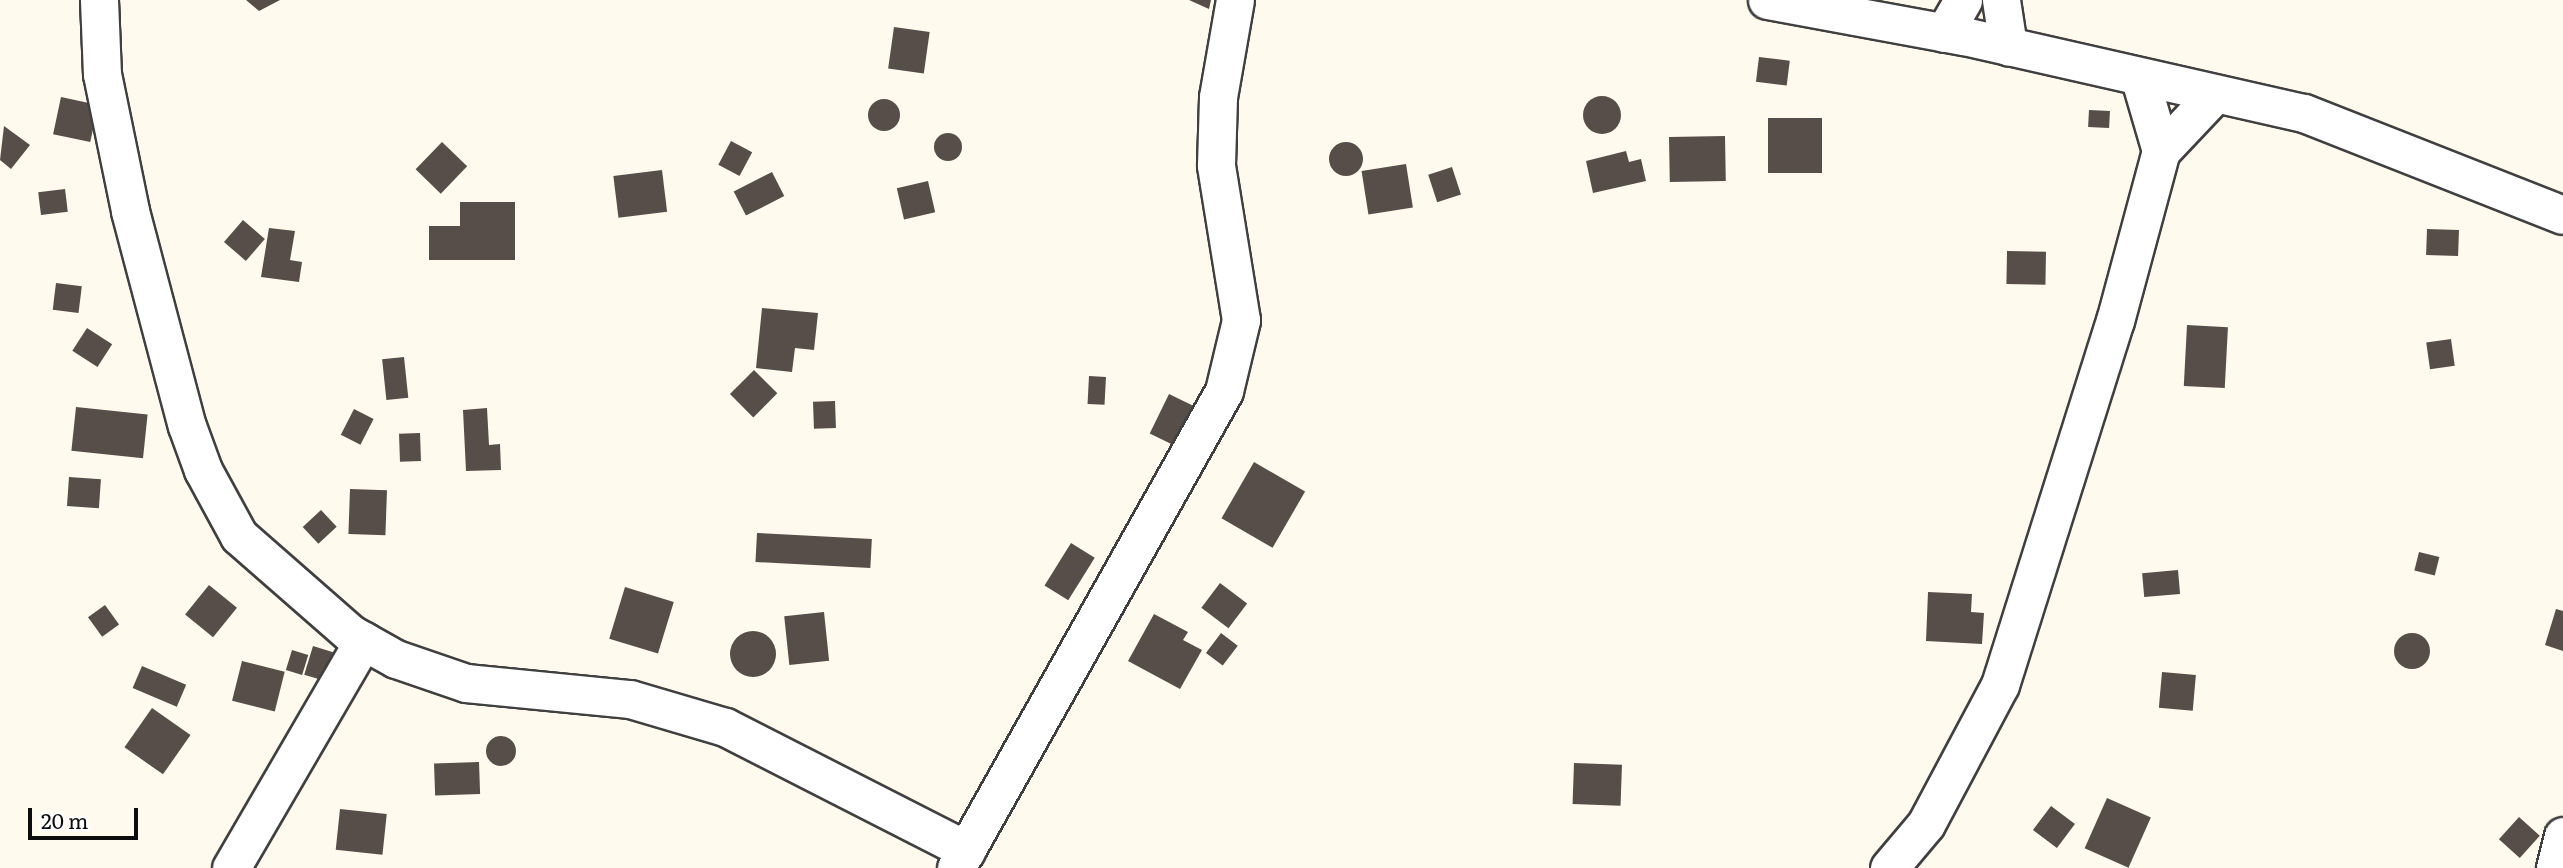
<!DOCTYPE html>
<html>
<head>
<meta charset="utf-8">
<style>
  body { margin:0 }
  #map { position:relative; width:2563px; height:868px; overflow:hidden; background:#fffaed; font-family:Literata,serif }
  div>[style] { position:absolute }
  .building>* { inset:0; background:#574d49; transform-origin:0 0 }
  .round { border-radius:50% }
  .roads { filter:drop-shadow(2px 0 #404040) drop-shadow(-2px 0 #404040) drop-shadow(0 2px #404040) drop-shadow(0 -2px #404040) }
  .minor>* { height:37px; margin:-18.5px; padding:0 18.5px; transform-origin:18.5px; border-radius:18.5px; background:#fff }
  span { translate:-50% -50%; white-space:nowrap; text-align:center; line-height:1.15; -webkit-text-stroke:7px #fff; paint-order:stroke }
  .scale { position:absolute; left:28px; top:808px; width:110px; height:32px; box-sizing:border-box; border:4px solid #0d0d0d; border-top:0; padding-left:9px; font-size:21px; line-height:24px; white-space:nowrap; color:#0d0d0d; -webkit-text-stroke:5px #fff; paint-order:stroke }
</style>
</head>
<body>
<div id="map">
  <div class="building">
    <div style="clip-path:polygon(246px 0,280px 0,259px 11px)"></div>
    <div style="clip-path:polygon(1189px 0,1211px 0,1209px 9px)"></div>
    <div style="left:894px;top:27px;width:36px;height:42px;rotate:8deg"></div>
    <div style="left:1759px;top:57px;width:31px;height:25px;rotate:7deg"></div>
    <div class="round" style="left:1583px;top:96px;width:38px;height:38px"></div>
    <div style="left:61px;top:97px;width:38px;height:38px;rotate:12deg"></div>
    <div class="round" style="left:868px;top:99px;width:32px;height:32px"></div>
    <div style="left:2089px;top:110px;width:21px;height:17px;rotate:3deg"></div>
    <div style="left:1768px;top:118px;width:54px;height:55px"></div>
    <div style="clip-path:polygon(4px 126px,30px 145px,11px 169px,0 160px)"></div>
    <div class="round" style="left:934px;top:133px;width:28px;height:28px"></div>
    <div style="left:1725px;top:136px;width:45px;height:56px;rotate:89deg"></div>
    <div style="left:731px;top:141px;width:24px;height:27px;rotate:28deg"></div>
    <div style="left:442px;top:142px;width:35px;height:38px;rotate:44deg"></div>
    <div class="round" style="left:1329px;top:142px;width:34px;height:34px"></div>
    <div style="clip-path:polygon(1626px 151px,1629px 162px,1641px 159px,1646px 181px,1593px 193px,1586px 161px)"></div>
    <div style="left:1406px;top:164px;width:44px;height:45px;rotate:81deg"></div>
    <div style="left:1452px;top:167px;width:29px;height:25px;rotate:72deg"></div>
    <div style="left:662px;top:170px;width:42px;height:49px;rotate:83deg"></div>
    <div style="left:772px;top:172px;width:27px;height:43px;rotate:63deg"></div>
    <div style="left:928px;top:181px;width:32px;height:32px;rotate:77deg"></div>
    <div style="left:65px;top:189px;width:23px;height:27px;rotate:83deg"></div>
    <div style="clip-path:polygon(460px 202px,515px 202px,515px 260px,429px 260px,429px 226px,460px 226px)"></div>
    <div style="left:243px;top:220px;width:29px;height:29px;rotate:41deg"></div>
    <div style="clip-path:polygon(269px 228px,295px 231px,290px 260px,302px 262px,299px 282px,261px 277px)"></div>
    <div style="left:2427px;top:229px;width:32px;height:26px;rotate:2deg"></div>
    <div style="left:2007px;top:251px;width:39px;height:33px;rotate:1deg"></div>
    <div style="left:56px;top:283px;width:26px;height:27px;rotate:7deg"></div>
    <div style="clip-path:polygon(762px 308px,818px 313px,814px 350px,795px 348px,792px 372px,756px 368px)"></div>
    <div style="left:2187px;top:325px;width:41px;height:61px;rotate:3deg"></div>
    <div style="left:87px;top:328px;width:30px;height:27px;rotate:33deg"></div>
    <div style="left:2451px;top:339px;width:27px;height:25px;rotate:82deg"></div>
    <div style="left:404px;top:357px;width:41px;height:22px;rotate:84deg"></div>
    <div style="left:754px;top:370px;width:33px;height:34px;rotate:45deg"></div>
    <div style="left:1089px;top:376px;width:17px;height:28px;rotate:3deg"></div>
    <div style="left:1169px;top:394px;width:28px;height:44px;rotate:26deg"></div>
    <div style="left:835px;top:401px;width:27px;height:22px;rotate:88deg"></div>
    <div style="left:76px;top:407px;width:72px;height:44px;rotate:6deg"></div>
    <div style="clip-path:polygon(487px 408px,489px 445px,500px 444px,501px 470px,466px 471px,463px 410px)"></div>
    <div style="left:354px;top:409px;width:22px;height:29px;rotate:27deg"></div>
    <div style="left:420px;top:433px;width:28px;height:21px;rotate:88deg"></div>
    <div style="left:1254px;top:462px;width:59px;height:65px;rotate:30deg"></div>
    <div style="left:69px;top:477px;width:32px;height:29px;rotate:4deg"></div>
    <div style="left:350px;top:489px;width:37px;height:45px;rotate:2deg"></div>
    <div style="left:321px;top:510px;width:23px;height:25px;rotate:47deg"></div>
    <div style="left:757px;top:533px;width:115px;height:29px;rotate:3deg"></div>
    <div style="left:1071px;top:543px;width:28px;height:50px;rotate:32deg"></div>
    <div style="left:2419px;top:552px;width:21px;height:19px;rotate:14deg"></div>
    <div style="left:2178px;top:570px;width:24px;height:36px;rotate:85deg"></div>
    <div style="left:1220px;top:583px;width:34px;height:31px;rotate:37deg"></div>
    <div style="left:209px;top:585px;width:36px;height:38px;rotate:39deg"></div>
    <div style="left:625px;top:587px;width:51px;height:54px;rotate:17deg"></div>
    <div style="clip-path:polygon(1928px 592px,1972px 594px,1971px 612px,1984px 613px,1982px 644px,1926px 641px)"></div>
    <div style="left:105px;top:605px;width:24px;height:21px;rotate:54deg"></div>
    <div style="clip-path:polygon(2556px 609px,2563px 611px,2563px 651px,2545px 645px)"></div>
    <div style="left:824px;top:612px;width:49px;height:40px;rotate:84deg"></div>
    <div style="clip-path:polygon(1154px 614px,1188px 632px,1183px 640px,1202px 650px,1180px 689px,1128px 661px)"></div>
    <div class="round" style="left:730px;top:631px;width:46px;height:46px"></div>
    <div style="left:1221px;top:633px;width:21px;height:25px;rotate:37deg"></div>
    <div class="round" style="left:2394px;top:633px;width:36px;height:36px"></div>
    <div style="left:313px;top:646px;width:27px;height:30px;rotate:17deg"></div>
    <div style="left:292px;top:650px;width:17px;height:21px;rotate:17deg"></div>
    <div style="left:242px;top:661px;width:44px;height:41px;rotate:14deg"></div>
    <div style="left:142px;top:666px;width:48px;height:24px;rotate:23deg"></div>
    <div style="left:2162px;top:672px;width:34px;height:36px;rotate:5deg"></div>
    <div style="left:152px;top:708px;width:47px;height:48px;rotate:35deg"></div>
    <div class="round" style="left:486px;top:736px;width:30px;height:30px"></div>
    <div style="left:479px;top:762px;width:32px;height:45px;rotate:88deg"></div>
    <div style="left:1574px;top:763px;width:48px;height:41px;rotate:2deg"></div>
    <div style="left:2107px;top:798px;width:48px;height:55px;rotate:24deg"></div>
    <div style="left:2051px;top:806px;width:30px;height:30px;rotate:37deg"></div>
    <div style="left:340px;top:809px;width:47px;height:41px;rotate:6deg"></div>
    <div style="left:2519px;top:817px;width:28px;height:30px;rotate:42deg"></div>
  </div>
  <div class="roads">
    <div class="minor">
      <div style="left:99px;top:0;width:74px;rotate:87.7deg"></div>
      <div style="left:102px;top:74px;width:140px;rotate:78.4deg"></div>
      <div style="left:130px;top:211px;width:222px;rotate:75.2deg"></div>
      <div style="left:187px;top:426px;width:47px;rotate:70deg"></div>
      <div style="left:203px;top:470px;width:75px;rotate:61.4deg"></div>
      <div style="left:239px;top:536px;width:149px;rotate:41.2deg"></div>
      <div style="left:351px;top:634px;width:51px;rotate:29.1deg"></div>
      <div style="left:396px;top:659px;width:74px;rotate:18.9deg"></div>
      <div style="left:466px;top:683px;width:165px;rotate:5.6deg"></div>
      <div style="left:630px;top:699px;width:99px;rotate:16.4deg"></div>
      <div style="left:725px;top:727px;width:271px;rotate:27deg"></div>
      <div style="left:1767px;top:0;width:200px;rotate:10.4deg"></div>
      <div style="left:1964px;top:36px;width:349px;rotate:12.8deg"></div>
      <div style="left:2304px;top:113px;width:278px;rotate:21.5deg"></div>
      <div style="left:2001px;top:0;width:47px;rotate:81.3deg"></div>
      <div style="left:1944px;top:33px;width:38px;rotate:-60deg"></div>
      <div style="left:2140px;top:79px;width:75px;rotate:73.7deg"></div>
      <div style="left:231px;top:868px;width:263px;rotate:-59.8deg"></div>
      <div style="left:956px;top:868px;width:547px;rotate:-60.67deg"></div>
      <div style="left:1224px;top:391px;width:73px;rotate:-76.5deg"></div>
      <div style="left:1241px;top:320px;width:157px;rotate:-99.2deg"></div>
      <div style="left:1216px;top:165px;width:68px;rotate:-88.3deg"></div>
      <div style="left:1218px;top:97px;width:98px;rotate:-80.1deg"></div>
      <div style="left:1889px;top:868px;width:57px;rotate:-49.9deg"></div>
      <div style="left:1926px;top:824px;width:157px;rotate:-62deg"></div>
      <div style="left:2000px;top:685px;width:382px;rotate:-72.5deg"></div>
      <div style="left:2115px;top:321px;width:176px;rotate:-74.9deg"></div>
      <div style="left:2161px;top:151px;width:77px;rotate:-46.6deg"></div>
      <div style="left:2555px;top:868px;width:33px;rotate:-76deg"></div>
    </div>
  </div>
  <div class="scale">20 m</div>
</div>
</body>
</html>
